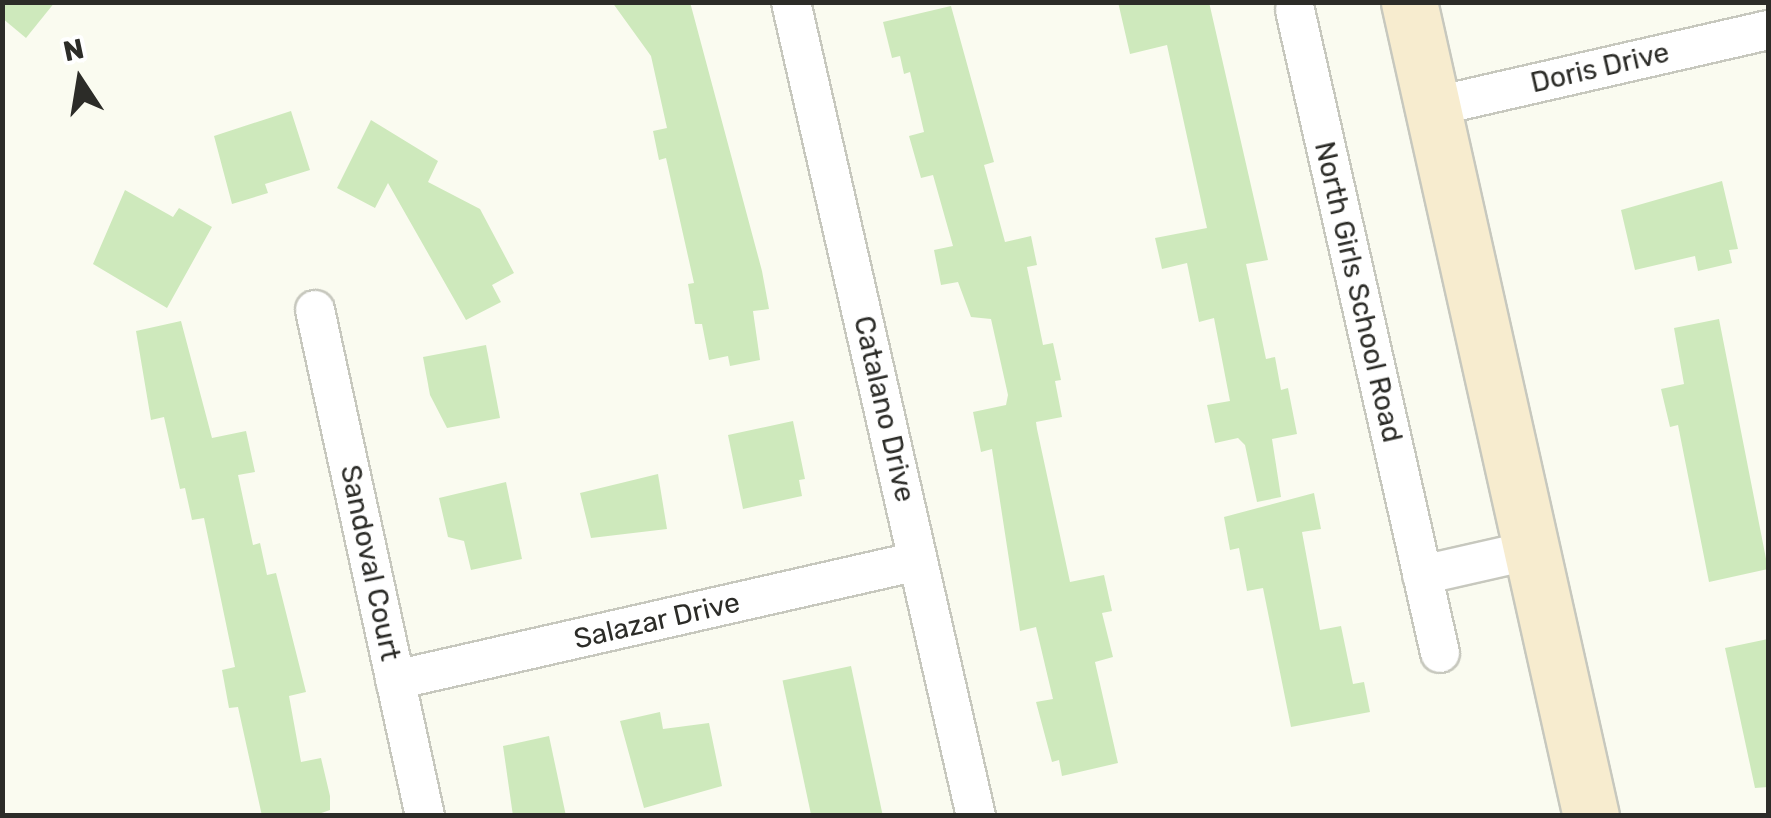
<!DOCTYPE html>
<html>
<head>
<meta charset="utf-8">
<style>
  body { margin:0 }
  #map { position:relative; width:1771px; height:818px; overflow:hidden; background:#fafbf0; font-family:Rubik,sans-serif }
  div>[style] { position:absolute }
  .building>* { inset:0; background:#cee9bc; transform-origin:0 0 }
  .roads { filter:drop-shadow(2px 0 #c7c8be) drop-shadow(-2px 0 #c7c8be) drop-shadow(0 2px #c7c8be) drop-shadow(0 -2px #c7c8be) }
  .minor>* { height:38px; margin:-19px; padding:0 19px; transform-origin:19px; border-radius:19px; background:#fff }
  .secondary>* { height:55px; margin:-27.5px; padding:0 27.5px; transform-origin:27.5px; border-radius:27.5px; background:#f7eccf }
  span { translate:-50% -50%; white-space:nowrap; text-align:center; line-height:1.15; -webkit-text-stroke:9px #fff; paint-order:stroke }
  .street-label { font-size:28px; color:#2c2c28 }
  .frame { position:absolute; inset:0; border:5px solid #2c2c28; pointer-events:none }
  .north { position:absolute; left:30px; top:30px; width:100px; height:100px; -webkit-text-stroke:8px #fff; paint-order:stroke; rotate:348deg; font-size:28px; font-weight:700; line-height:40px; text-align:center; color:#2c2c28 }
  .north::after { content:''; display:block; margin:auto; width:35px; height:45px; background:#2c2c28; clip-path:polygon(50% 0,100% 100%,50% 72%,0 100%) }
</style>
</head>
<body>
<div id="map">
  <div class="building">
    <div style="clip-path:polygon(2px 2px,55px 2px,26px 38px,2px 18px)"></div>
    <div style="clip-path:polygon(612px 2px,690px 2px,762px 271px,769px 309px,753px 311px,760px 360px,730px 366px,728px 356px,709px 360px,702px 324px,695px 324px,688px 284px,694px 283px,666px 158px,659px 160px,653px 131px,667px 128px,651px 56px)"></div>
    <div style="clip-path:polygon(1118px 2px,1209px 2px,1268px 260px,1246px 264px,1266px 359px,1275px 357px,1281px 390px,1288px 388px,1297px 434px,1272px 439px,1281px 497px,1257px 502px,1245px 445px,1238px 438px,1215px 443px,1207px 405px,1230px 401px,1214px 318px,1199px 322px,1187px 263px,1162px 269px,1155px 238px,1207px 228px,1167px 45px,1130px 54px)"></div>
    <div style="clip-path:polygon(951px 6px,994px 162px,984px 165px,1005px 242px,1031px 236px,1037px 265px,1027px 267px,1043px 345px,1053px 343px,1061px 380px,1055px 381px,1062px 417px,1036px 422px,1037px 429px,1070px 582px,1104px 575px,1112px 611px,1102px 613px,1113px 657px,1095px 662px,1118px 763px,1062px 776px,1059px 760px,1052px 762px,1036px 702px,1053px 699px,1036px 627px,1020px 631px,992px 449px,981px 452px,973px 412px,1006px 405px,1008px 395px,991px 319px,971px 317px,958px 282px,941px 285px,934px 250px,953px 246px,933px 175px,921px 178px,909px 136px,924px 132px,910px 72px,904px 74px,900px 56px,892px 58px,883px 22px)"></div>
    <div style="clip-path:polygon(291px 111px,310px 170px,265px 184px,268px 193px,232px 204px,214px 136px)"></div>
    <div style="clip-path:polygon(371px 120px,438px 161px,428px 182px,480px 209px,514px 273px,492px 285px,501px 302px,466px 320px,388px 183px,375px 208px,337px 188px)"></div>
    <div style="clip-path:polygon(1722px 181px,1738px 249px,1729px 250px,1732px 263px,1698px 271px,1695px 256px,1635px 270px,1621px 210px)"></div>
    <div style="clip-path:polygon(125px 190px,173px 217px,179px 208px,212px 227px,167px 308px,93px 264px)"></div>
    <div style="clip-path:polygon(1719px 319px,1768px 569px,1709px 582px,1678px 425px,1670px 427px,1661px 389px,1684px 384px,1674px 328px)"></div>
    <div style="clip-path:polygon(181px 321px,212px 438px,246px 431px,255px 472px,238px 475px,253px 545px,260px 543px,267px 575px,276px 573px,306px 692px,289px 696px,301px 762px,321px 758px,330px 796px,330px 810px,313px 816px,262px 816px,238px 707px,229px 708px,222px 670px,235px 667px,204px 518px,192px 520px,185px 488px,180px 489px,164px 417px,151px 420px,136px 331px)"></div>
    <div style="clip-path:polygon(486px 345px,500px 418px,447px 428px,430px 395px,423px 357px)"></div>
    <div style="clip-path:polygon(793px 421px,805px 479px,799px 480px,802px 496px,743px 509px,728px 435px)"></div>
    <div style="clip-path:polygon(658px 474px,667px 529px,591px 538px,580px 493px)"></div>
    <div style="clip-path:polygon(506px 482px,522px 559px,471px 570px,464px 541px,448px 537px,439px 498px)"></div>
    <div style="clip-path:polygon(1314px 493px,1321px 529px,1302px 532px,1320px 630px,1341px 626px,1353px 684px,1364px 682px,1370px 712px,1291px 727px,1263px 588px,1247px 591px,1239px 548px,1230px 550px,1224px 517px)"></div>
    <div style="clip-path:polygon(1768px 639px,1768px 787px,1755px 788px,1725px 648px)"></div>
    <div style="left:851px;top:666px;width:154px;height:70px;rotate:78deg"></div>
    <div style="clip-path:polygon(660px 712px,663px 729px,709px 723px,722px 786px,644px 808px,620px 721px)"></div>
    <div style="clip-path:polygon(549px 736px,566px 816px,513px 816px,503px 746px)"></div>
  </div>
  <div class="roads">
    <div class="minor">
      <div style="left:791px;top:2px;width:835px;rotate:77.2deg"></div>
      <div style="left:1295px;top:10px;width:659px;rotate:77.29deg"></div>
      <div style="left:1432px;top:107px;width:345px;rotate:-12.9deg"></div>
      <div style="left:315px;top:310px;width:518px;rotate:77.74deg"></div>
      <div style="left:1422px;top:575px;width:113px;rotate:-12.8deg"></div>
      <div style="left:395px;top:680px;width:536px;rotate:-12.82deg"></div>
    </div>
    <div class="secondary">
      <div style="left:1409px;top:2px;width:834px;rotate:77.4deg"></div>
    </div>
  </div>
  <div class="street-label">
    <span style="left:1600px;top:68px;rotate:-13deg">Doris Drive</span>
    <span style="left:1358px;top:292px;rotate:77deg">North Girls School Road</span>
    <span style="left:884px;top:409px;rotate:77deg">Catalano Drive</span>
    <span style="left:370px;top:563px;rotate:78deg">Sandoval Court</span>
    <span style="left:657px;top:621px;rotate:-13deg">Salazar Drive</span>
  </div>
  <div class="frame"></div>
  <div class="north">N</div>
</div>
</body>
</html>
